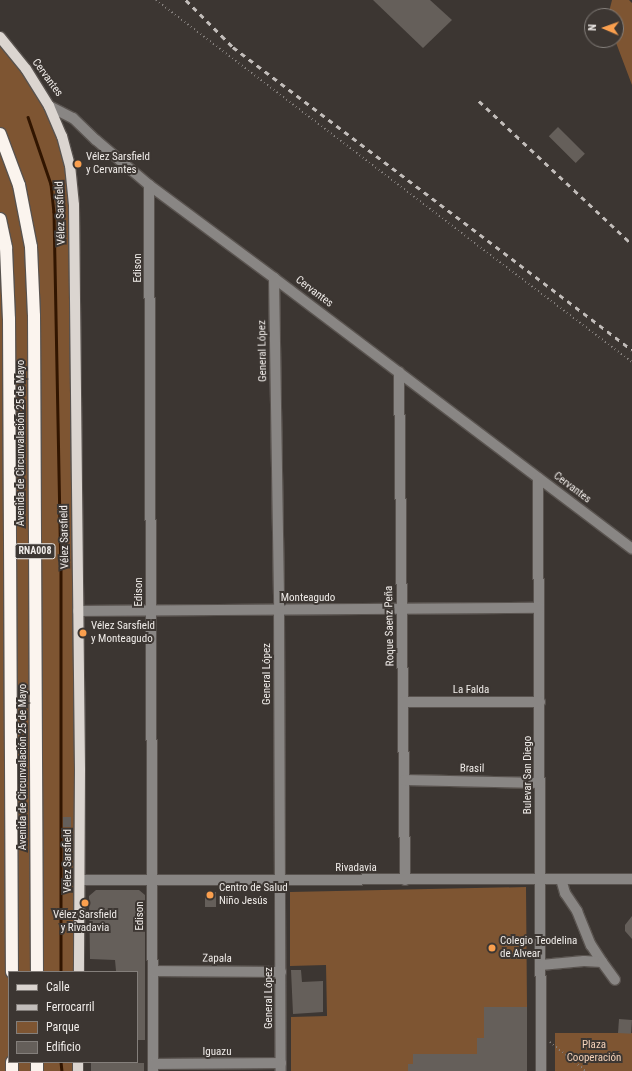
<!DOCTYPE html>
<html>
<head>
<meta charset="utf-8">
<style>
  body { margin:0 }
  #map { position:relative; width:632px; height:1071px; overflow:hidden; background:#3c3632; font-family:"Roboto Condensed",sans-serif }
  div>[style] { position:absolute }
  .green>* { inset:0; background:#7e5532; transform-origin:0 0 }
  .stream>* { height:2.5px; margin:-1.25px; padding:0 1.25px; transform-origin:1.25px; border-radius:1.25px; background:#311500 }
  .building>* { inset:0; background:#655f5a; transform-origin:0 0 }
  .path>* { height:1.5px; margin-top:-0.75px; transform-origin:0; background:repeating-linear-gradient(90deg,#85807d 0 1px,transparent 0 4px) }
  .roads { filter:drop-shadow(1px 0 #59534f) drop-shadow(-1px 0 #59534f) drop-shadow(0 1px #59534f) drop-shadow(0 -1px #59534f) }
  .minor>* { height:10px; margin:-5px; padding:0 5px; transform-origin:5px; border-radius:5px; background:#898684 }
  .major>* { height:10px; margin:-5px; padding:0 5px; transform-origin:5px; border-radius:5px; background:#dbd5d0 }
  .highway>* { height:12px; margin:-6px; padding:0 6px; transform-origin:6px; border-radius:6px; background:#fbf4ee }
  .rail>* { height:2.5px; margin-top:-1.25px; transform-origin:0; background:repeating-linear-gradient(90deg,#c2bdba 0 5px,transparent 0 10px) }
  .dots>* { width:11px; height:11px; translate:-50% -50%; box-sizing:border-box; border:2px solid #3c3632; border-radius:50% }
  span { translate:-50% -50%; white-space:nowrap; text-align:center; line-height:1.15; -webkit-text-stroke:4px #3c3632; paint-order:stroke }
  .shield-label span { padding:1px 3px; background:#3c3632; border:1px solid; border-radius:3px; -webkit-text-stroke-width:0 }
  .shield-label { font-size:10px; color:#f0ece9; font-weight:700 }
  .street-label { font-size:11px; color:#f0ece9 }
  .poi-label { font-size:11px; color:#f0ece9 }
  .left { translate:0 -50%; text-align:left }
  .park-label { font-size:11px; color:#f3d1b8 }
  .legend { position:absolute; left:8px; top:971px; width:130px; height:92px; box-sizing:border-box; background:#3c3632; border:1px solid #847f7b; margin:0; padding:5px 7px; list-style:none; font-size:12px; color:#f0ece9 }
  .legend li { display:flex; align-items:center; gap:8px; height:20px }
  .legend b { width:20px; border:1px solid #847f7b }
  .north { position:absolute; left:584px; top:8px; width:40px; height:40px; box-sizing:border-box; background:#3c3632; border:1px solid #847f7b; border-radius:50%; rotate:272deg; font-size:11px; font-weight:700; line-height:16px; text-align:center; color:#f0ece9 }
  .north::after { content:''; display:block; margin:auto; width:14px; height:18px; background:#fa9f4e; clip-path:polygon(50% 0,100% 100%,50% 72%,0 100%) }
</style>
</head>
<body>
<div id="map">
  <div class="green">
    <div style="clip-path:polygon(612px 0,629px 0,632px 3px,632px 85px,615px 40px,616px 16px,608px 16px)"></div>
    <div style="clip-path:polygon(0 37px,40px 90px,70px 165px,79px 972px,9px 972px,9px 1062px,78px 1062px,78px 1071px,0 1071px)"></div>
    <div style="clip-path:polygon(526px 887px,527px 1007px,484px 1007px,484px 1038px,477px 1038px,477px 1063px,413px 1054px,413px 1064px,408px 1064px,408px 1071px,291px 1071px,291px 1017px,327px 1016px,326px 965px,290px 966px,290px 892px)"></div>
    <div style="left:632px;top:1033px;width:38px;height:77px;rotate:90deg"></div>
  </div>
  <div class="stream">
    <div style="left:28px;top:117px;width:71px;rotate:71.1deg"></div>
    <div style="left:51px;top:184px;width:28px;rotate:84deg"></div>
    <div style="left:54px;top:212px;width:356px;rotate:88.9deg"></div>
    <div style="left:61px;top:568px;width:404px;rotate:90deg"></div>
    <div style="left:61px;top:1062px;width:9px;rotate:84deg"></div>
  </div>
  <div class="building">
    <div style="clip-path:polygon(373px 0,430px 0,452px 20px,423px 48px)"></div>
    <div style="left:558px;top:127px;width:38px;height:13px;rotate:45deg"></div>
    <div style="left:71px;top:817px;width:10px;height:8px;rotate:90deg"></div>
    <div style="clip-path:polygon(96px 890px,139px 890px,145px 895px,145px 1040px,137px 1040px,137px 971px,116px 971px,115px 960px,90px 959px,89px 896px)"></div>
    <div style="left:205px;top:892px;width:11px;height:15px"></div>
    <div style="clip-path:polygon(632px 916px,632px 939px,625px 931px,625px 925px)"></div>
    <div style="clip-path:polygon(291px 970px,301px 970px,302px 982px,323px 981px,323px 1012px,293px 1014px)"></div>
    <div style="clip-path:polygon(484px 1007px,527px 1007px,527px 1071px,408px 1071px,408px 1064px,413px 1064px,413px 1054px,477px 1054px,477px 1038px,484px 1038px)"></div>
    <div style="left:619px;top:1019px;width:13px;height:14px;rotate:4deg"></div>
    <div style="left:91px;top:1063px;width:53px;height:8px"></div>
  </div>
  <div class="path">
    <div style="left:156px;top:0;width:392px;rotate:37.3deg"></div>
    <div style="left:468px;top:238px;width:206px;rotate:37.1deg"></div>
    <div style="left:550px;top:1042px;width:46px;rotate:38.9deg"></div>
  </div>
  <div class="roads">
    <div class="minor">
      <div style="left:49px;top:106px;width:27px;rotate:27deg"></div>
      <div style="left:73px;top:118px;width:32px;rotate:44deg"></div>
      <div style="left:96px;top:140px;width:70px;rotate:40.3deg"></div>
      <div style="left:149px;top:185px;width:156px;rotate:36.6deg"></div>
      <div style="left:274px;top:278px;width:449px;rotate:37.1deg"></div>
      <div style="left:149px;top:185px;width:886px;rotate:89.74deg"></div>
      <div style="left:274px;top:278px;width:332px;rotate:89.1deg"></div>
      <div style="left:279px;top:610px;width:461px;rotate:89.8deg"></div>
      <div style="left:399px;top:372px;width:508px;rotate:89.32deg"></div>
      <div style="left:538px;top:478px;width:593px;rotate:89.71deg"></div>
      <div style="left:78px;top:611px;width:461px;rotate:-0.4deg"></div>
      <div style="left:403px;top:702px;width:137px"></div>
      <div style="left:404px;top:780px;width:136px;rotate:1.3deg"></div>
      <div style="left:561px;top:879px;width:15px;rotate:74deg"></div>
      <div style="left:565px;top:893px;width:22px;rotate:56deg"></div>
      <div style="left:577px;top:911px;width:37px;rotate:68deg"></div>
      <div style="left:591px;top:945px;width:20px;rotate:57deg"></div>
      <div style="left:80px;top:880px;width:552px;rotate:-0.1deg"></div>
      <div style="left:541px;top:965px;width:43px;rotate:-5.3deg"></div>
      <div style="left:584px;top:961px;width:18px;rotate:3deg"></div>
      <div style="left:602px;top:962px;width:22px;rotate:54deg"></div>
      <div style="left:153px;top:971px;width:128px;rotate:0.4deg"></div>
      <div style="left:153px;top:1064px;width:128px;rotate:-0.4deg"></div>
    </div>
    <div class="major">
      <div style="left:0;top:37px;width:41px;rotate:50.9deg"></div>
      <div style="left:26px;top:69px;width:44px;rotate:58.1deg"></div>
      <div style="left:49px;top:106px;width:33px;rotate:67deg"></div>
      <div style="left:62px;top:136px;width:30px;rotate:75deg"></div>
      <div style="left:70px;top:165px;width:40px;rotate:84.3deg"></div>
      <div style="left:74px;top:205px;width:565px;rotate:89.39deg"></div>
      <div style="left:80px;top:770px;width:202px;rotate:90.3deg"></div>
      <div style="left:78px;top:1071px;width:9px;rotate:-90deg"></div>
    </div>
    <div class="highway">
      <div style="left:0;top:134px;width:54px;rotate:69.6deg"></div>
      <div style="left:19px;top:185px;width:63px;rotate:79deg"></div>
      <div style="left:31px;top:247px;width:69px;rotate:87.5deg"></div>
      <div style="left:34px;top:316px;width:656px;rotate:89.74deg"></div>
      <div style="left:0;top:219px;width:30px;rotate:78deg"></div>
      <div style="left:6px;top:248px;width:71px;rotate:87.6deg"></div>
      <div style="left:9px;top:319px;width:653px;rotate:89.74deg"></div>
      <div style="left:12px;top:1062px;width:9px;rotate:90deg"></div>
      <div style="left:37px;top:1062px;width:9px;rotate:90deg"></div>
    </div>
  </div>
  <div class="rail">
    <div style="left:186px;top:0;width:66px;rotate:45deg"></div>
    <div style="left:233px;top:47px;width:501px;rotate:37.21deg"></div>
    <div style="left:479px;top:101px;width:209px;rotate:43.1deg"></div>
  </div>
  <div class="dots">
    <div style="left:78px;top:164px;background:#fa9f4e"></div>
    <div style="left:83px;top:633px;background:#fa9f4e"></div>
    <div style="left:210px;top:895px;background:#fa9f4e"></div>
    <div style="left:85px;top:903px;background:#fa9f4e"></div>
    <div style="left:492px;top:948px;background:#fa9f4e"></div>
  </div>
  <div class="shield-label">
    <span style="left:35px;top:551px">RNA008</span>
  </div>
  <div class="street-label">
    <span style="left:47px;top:78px;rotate:54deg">Cervantes</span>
    <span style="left:61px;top:213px;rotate:-92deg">Vélez Sarsfield</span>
    <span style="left:138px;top:268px;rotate:-90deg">Edison</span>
    <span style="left:314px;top:292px;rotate:37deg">Cervantes</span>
    <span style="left:263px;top:351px;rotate:-91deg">General López</span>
    <span style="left:21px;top:443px;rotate:-90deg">Avenida de Circunvalación 25 de Mayo</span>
    <span style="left:572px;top:488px;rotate:37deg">Cervantes</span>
    <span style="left:65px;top:537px;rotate:-91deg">Vélez Sarsfield</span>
    <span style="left:139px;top:592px;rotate:-90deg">Edison</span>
    <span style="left:308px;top:598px">Monteagudo</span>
    <span style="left:390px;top:626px;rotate:-91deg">Roque Saenz Peña</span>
    <span style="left:267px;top:674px;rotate:-90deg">General López</span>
    <span style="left:471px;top:690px">La Falda</span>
    <span style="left:23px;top:767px;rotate:-90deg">Avenida de Circunvalación 25 de Mayo</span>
    <span style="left:472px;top:769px;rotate:1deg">Brasil</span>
    <span style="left:528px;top:775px;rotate:-90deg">Bulevar San Diego</span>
    <span style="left:68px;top:861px;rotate:-90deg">Vélez Sarsfield</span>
    <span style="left:356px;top:868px">Rivadavia</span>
    <span style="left:140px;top:916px;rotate:-90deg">Edison</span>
    <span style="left:217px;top:959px;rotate:1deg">Zapala</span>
    <span style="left:269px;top:998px;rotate:-90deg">General López</span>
    <span style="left:217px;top:1052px">Iguazu</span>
  </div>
  <div class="poi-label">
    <span class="left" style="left:86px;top:164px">Vélez Sarsfield<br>y Cervantes</span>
    <span class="left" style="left:91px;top:633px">Vélez Sarsfield<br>y Monteagudo</span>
    <span class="left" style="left:219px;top:895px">Centro de Salud<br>Niño Jesús</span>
    <span style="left:85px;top:922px">Vélez Sarsfield<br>y Rivadavia</span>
    <span class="left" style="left:500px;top:948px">Colegio Teodelina<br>de Alvear</span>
  </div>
  <div class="park-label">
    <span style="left:594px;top:1052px">Plaza<br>Cooperación</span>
  </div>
  <ul class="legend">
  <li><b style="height:5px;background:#dbd5d0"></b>Calle</li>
  <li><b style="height:5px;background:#c2bdba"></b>Ferrocarril</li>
  <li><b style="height:11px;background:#7e5532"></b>Parque</li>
  <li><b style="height:11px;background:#655f5a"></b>Edificio</li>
  </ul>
  <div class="north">N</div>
</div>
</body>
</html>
